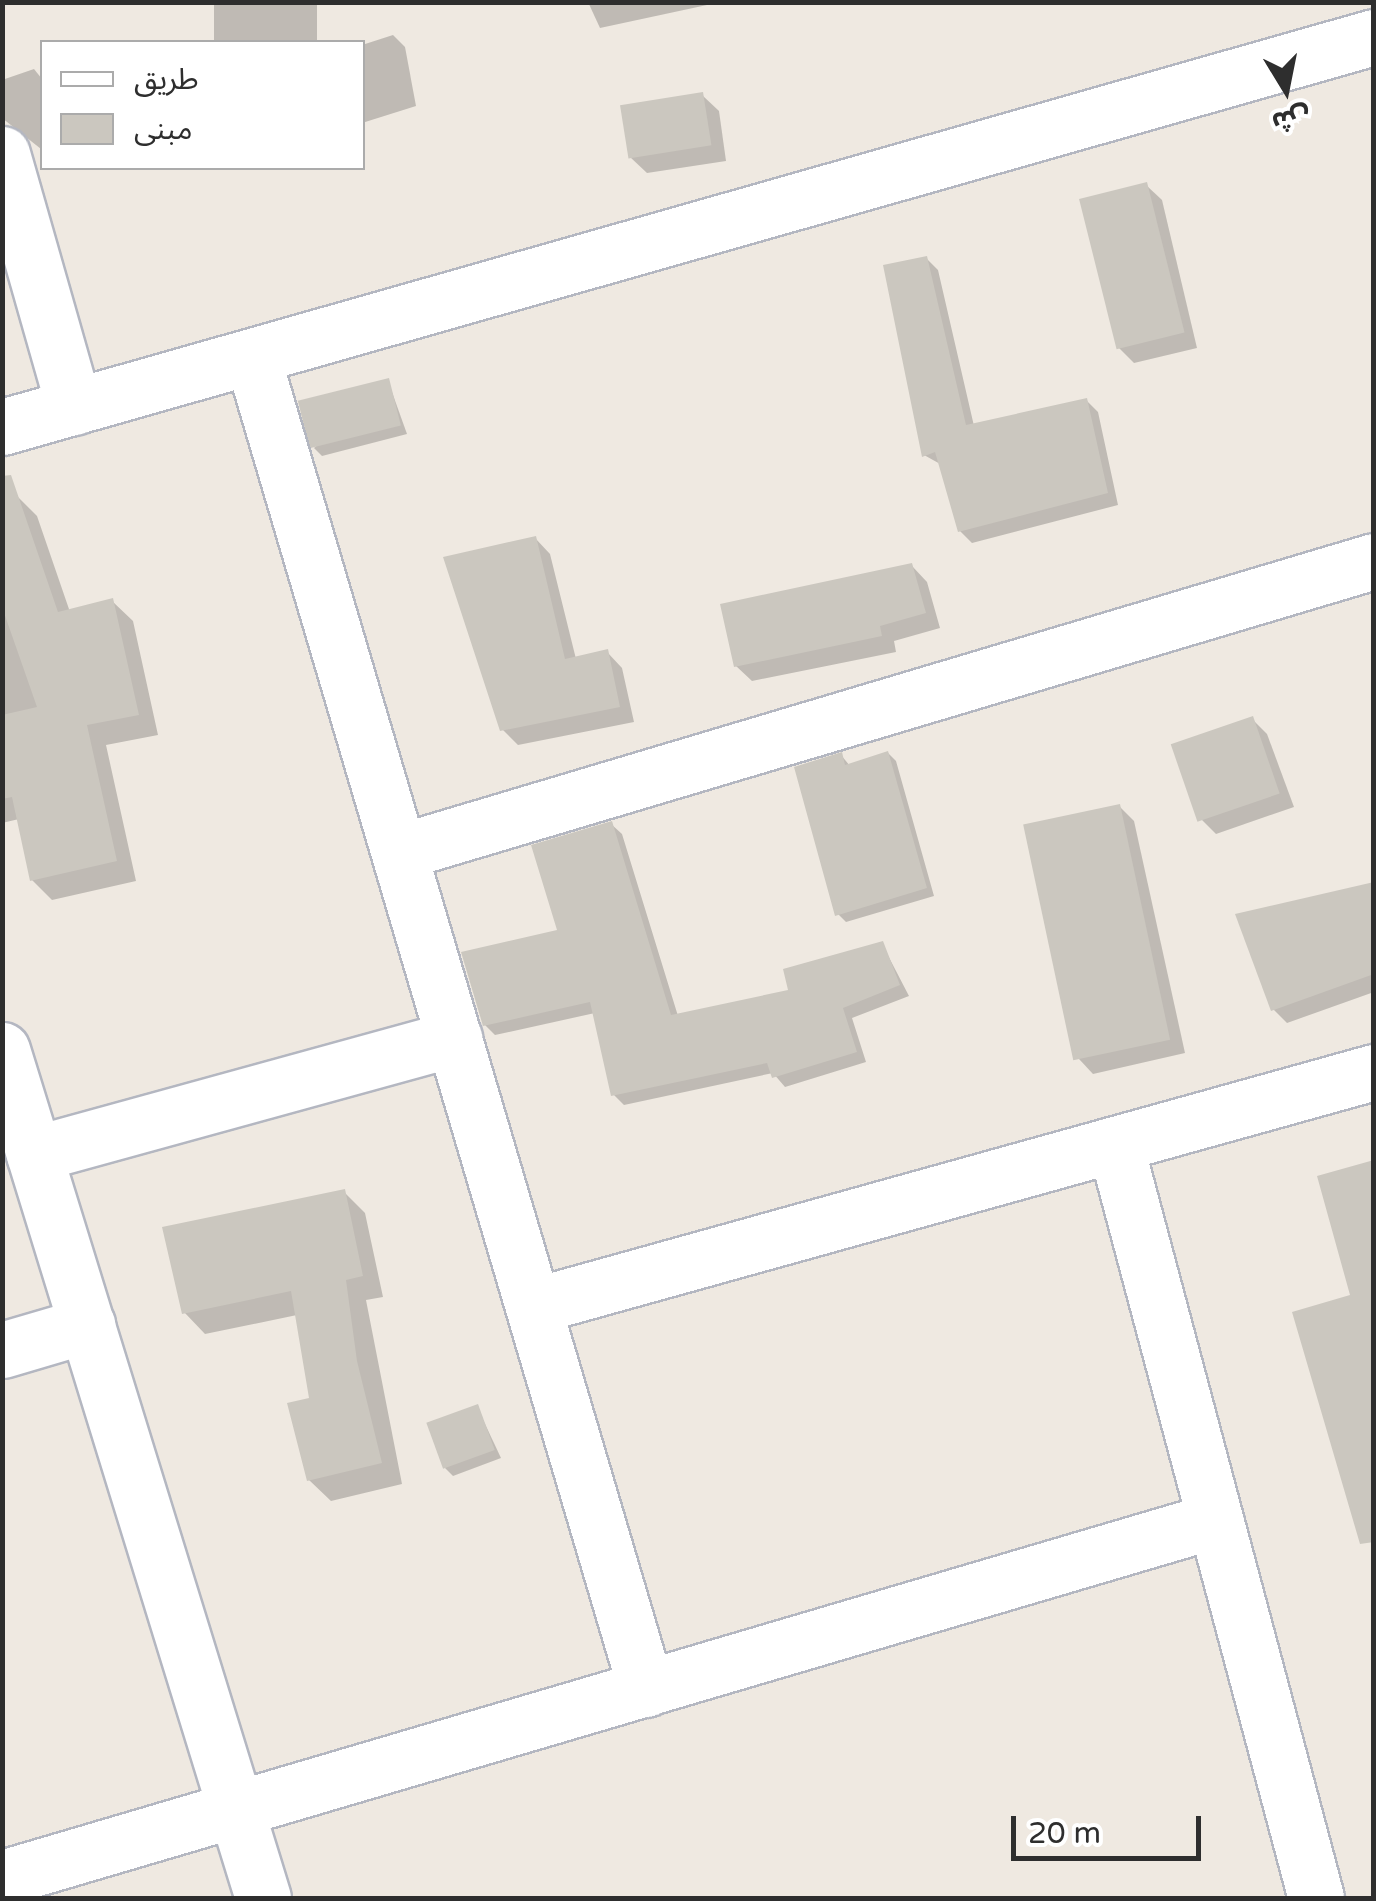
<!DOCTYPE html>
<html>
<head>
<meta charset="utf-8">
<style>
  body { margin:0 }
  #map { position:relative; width:1376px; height:1901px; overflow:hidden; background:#efe9e1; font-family:"Varela Round","Noto Sans Arabic",sans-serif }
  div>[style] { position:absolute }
  .shadow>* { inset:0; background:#0003; transform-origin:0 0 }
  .building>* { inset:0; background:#cbc7bf; transform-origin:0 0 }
  .roads { filter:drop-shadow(2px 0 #b4b7c1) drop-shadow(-2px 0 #b4b7c1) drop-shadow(0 2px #b4b7c1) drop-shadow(0 -2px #b4b7c1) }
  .street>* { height:55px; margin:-27.5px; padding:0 27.5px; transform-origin:27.5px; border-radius:27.5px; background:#fff }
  span { translate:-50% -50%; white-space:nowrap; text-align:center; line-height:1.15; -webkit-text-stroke:10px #fff; paint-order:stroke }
  .frame { position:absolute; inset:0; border:5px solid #2e2e2e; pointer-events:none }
  .legend { position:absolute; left:40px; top:40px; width:325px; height:130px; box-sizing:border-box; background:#fff; border:2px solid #ababab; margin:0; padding:12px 18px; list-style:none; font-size:30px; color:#2e2e2e }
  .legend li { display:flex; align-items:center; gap:20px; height:50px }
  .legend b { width:50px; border:2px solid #ababab }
  .north { position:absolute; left:1236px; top:40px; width:100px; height:100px; -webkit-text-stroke:8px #fff; paint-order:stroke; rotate:170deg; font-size:28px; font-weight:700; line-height:40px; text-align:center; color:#2e2e2e }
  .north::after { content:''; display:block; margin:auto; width:35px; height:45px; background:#2e2e2e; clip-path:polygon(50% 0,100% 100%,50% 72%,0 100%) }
  .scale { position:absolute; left:1011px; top:1816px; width:190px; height:45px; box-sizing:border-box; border:5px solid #2e2e2e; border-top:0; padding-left:12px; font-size:30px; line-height:35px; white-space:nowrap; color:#2e2e2e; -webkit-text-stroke:8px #fff; paint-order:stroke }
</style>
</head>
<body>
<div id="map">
  <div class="shadow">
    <div style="left:214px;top:2px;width:103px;height:40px"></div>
    <div style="clip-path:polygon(588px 2px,721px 2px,600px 28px)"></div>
    <div style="clip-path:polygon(393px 35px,405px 47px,416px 106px,362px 123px,362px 45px)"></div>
    <div style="clip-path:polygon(34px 69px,42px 79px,41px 149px,2px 118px,2px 80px)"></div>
    <div style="clip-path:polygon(702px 95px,719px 111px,726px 161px,647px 173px,630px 157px)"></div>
    <div style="clip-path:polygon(1146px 185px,1162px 200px,1197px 348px,1134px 363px,1119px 348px)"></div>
    <div style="clip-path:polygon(926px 258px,938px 270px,974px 426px,1086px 400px,1098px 412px,1118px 505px,972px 543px,960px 531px,942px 465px,924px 455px)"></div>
    <div style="clip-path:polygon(388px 381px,407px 434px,322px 456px,314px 448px)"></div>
    <div style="clip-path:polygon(17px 496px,37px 516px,70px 612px,112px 601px,133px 621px,158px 735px,106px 745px,136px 881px,52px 900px,32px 880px,19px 819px,2px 823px,2px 500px)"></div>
    <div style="clip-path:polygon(535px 538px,550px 554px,576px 659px,607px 652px,622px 668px,634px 722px,518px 745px,502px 729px)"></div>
    <div style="clip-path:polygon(912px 566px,927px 582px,940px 628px,894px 641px,896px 652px,752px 681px,736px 666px)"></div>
    <div style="clip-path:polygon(1252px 719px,1267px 734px,1294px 807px,1216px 834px,1201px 819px)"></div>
    <div style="clip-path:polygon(888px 753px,896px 761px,934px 896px,846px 922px,838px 914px,841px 755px,850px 766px)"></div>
    <div style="clip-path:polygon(1119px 806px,1134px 821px,1185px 1053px,1093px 1074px,1079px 1059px)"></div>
    <div style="clip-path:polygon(611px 824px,622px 834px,678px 1016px,791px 992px,882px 944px,909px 996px,852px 1018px,866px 1062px,785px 1087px,773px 1073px,624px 1105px,614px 1095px,595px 1013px,495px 1035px,485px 1025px,560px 932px)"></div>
    <div style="clip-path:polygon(1374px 885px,1374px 992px,1287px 1023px,1273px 1009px)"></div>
    <div style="clip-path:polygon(344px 1192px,365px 1213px,383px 1297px,366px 1300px,402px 1484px,331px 1501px,309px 1480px,312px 1400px,297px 1315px,205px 1334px,184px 1312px)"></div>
    <div style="clip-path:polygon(477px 1407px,501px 1458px,453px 1476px,445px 1468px)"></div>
  </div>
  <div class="building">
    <div style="left:703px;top:92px;width:54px;height:84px;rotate:81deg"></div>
    <div style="left:1147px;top:182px;width:155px;height:70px;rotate:76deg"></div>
    <div style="clip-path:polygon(927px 256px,966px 425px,1087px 398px,1108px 493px,958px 532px,935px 452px,922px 457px,883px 265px)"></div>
    <div style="left:389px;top:378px;width:49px;height:94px;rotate:76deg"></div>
    <div style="clip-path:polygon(11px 475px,58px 612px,113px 598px,139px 715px,87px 725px,117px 861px,30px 881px,12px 797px,2px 799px,2px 715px,37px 707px,2px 607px,2px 476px)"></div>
    <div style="clip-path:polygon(536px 536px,565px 659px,608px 649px,620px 707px,500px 731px,443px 557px)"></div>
    <div style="clip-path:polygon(912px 563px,926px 613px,880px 626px,882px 636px,734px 667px,720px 604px)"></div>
    <div style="left:1253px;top:716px;width:82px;height:87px;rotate:71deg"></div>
    <div style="clip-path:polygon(888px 751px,927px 888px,835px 916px,794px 767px,842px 752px,845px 765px)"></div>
    <div style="left:1120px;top:804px;width:241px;height:99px;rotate:78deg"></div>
    <div style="clip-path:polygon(612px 821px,671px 1015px,788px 990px,783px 969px,883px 941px,900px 985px,843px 1008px,857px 1052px,772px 1078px,767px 1063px,611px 1096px,590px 1002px,483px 1026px,461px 952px,557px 930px,531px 845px)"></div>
    <div style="clip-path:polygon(1374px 882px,1374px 974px,1271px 1011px,1235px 914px)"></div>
    <div style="clip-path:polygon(1374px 1160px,1374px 1542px,1360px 1544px,1292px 1312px,1350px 1295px,1317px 1176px)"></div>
    <div style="clip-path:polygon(345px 1189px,363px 1276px,346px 1280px,357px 1361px,382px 1463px,307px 1481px,287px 1403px,309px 1398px,291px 1291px,182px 1314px,162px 1227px)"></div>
    <div style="left:478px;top:1404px;width:49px;height:55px;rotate:70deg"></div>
  </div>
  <div class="roads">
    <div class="street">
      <div style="left:2px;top:154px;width:263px;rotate:74.1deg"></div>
      <div style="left:252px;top:356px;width:1390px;rotate:73.53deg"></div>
      <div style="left:2px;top:427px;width:1426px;rotate:-15.87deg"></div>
      <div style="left:399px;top:852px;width:1017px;rotate:-16.62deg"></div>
      <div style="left:2px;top:1050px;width:887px;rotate:72.89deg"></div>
      <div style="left:1115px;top:1144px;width:780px;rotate:75.07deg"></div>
      <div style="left:34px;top:1154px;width:436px;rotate:-15.4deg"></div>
      <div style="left:533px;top:1306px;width:873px;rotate:-15.55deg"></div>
      <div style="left:2px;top:1350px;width:89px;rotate:-16.4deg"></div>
      <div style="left:2px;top:1878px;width:1265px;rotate:-16.44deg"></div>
    </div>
  </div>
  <div class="frame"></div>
  <ul class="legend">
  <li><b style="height:12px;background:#fff"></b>طريق</li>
  <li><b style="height:28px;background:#cbc7bf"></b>مبنى</li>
  </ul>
  <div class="north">ش</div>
  <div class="scale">20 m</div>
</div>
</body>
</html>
